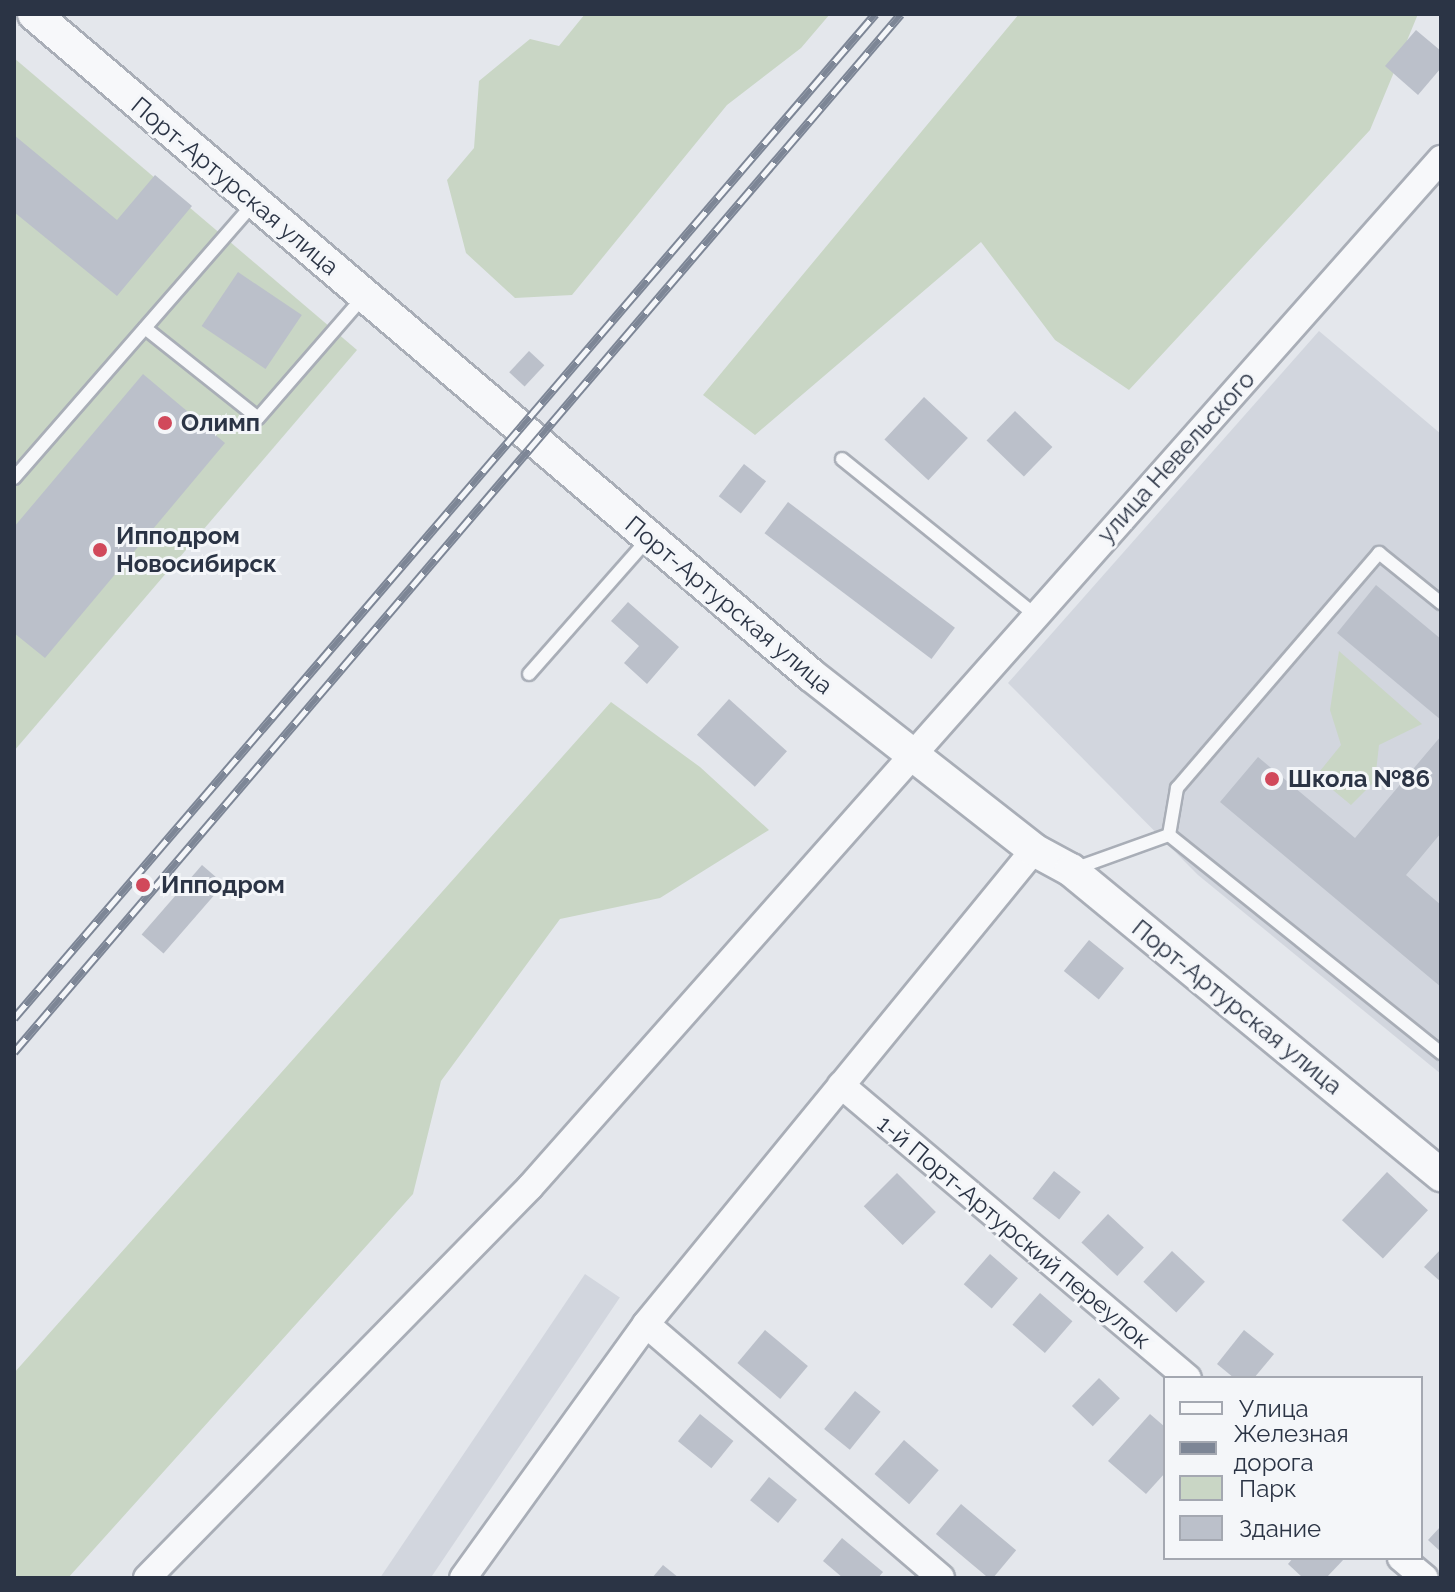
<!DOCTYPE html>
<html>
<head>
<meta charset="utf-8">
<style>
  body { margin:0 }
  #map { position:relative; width:1455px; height:1592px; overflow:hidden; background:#e4e7ec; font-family:Raleway,sans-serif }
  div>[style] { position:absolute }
  .built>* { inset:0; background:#d2d6de; transform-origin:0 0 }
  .green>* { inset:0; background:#c9d6c5 }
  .building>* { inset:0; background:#bbc0ca; transform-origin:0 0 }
  .roads { filter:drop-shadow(2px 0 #a9aeb7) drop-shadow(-2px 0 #a9aeb7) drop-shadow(0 2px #a9aeb7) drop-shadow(0 -2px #a9aeb7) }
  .service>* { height:12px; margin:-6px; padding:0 6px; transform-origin:6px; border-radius:6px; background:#f7f8fa }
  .minor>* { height:26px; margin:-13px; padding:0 13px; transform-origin:13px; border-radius:13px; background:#f7f8fa }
  .tertiary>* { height:32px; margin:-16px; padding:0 16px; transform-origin:16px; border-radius:16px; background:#f7f8fa }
  .rail>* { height:9px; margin-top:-4.5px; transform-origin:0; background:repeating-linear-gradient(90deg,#f4f6f9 0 18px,#7d8696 0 36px); box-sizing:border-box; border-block:2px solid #7d8696 }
  .dots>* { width:22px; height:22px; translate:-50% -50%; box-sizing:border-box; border:4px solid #f4f6f9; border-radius:50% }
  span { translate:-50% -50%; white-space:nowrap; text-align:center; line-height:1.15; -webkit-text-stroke:6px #f4f6f9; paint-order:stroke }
  .street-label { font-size:24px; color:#2b3445 }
  .poi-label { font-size:24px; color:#2b3445; font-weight:700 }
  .left { translate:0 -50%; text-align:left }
  .frame { position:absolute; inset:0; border:16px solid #2b3445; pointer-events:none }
  .legend { position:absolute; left:1163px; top:1376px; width:260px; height:184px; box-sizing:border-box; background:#f4f6f9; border:2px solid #a4a8b1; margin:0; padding:10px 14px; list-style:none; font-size:24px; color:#2b3445 }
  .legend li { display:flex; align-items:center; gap:16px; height:40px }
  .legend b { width:40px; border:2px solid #a4a8b1 }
</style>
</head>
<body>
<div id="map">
  <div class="built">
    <div style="clip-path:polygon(1319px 331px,1441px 434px,1441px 1074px,1198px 875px,1008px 683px)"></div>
    <div style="left:585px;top:1274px;width:42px;height:392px;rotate:34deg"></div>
  </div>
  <div class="green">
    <div style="clip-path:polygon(585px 14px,830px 14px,801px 48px,727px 105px,572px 295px,515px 298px,466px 253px,447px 180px,474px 148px,479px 81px,530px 39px,559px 46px)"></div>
    <div style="clip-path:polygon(1019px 14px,1418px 14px,1370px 130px,1129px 390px,1055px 340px,981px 242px,755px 435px,703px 395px)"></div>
    <div style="clip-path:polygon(14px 58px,357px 350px,14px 751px)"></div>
    <div style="clip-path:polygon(1339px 651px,1422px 724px,1379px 745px,1375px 781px,1351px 805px,1316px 776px,1341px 745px,1330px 710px)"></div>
    <div style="clip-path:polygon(611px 702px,700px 767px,769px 830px,660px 898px,560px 919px,441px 1081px,413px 1194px,68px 1578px,14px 1578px,14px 1373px)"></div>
  </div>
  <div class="building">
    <div style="clip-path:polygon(1416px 30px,1441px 51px,1441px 68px,1418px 95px,1385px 66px)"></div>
    <div style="clip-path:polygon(14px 135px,117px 220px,155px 175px,192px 206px,117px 296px,14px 212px)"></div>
    <div style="left:238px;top:272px;width:77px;height:65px;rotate:34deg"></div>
    <div style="left:529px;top:351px;width:21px;height:29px;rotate:43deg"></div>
    <div style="clip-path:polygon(143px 374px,225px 443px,45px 658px,14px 633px,14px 527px)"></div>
    <div style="left:924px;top:397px;width:60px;height:58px;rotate:43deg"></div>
    <div style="left:1015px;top:411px;width:52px;height:41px;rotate:44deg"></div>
    <div style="left:744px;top:464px;width:28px;height:41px;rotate:38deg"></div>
    <div style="left:788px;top:502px;width:209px;height:39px;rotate:37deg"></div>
    <div style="clip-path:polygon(1376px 585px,1441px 639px,1441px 720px,1337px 633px)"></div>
    <div style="clip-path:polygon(628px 602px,679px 647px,647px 684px,624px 663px,639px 646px,611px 621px)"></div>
    <div style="left:729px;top:699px;width:78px;height:48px;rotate:42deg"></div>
    <div style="clip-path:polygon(1441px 736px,1441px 833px,1406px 875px,1441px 905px,1441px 987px,1220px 802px,1258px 757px,1355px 838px)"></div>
    <div style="left:202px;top:865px;width:29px;height:92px;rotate:41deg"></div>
    <div style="left:1089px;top:940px;width:45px;height:40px;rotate:39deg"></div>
    <div style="left:1054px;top:1171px;width:34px;height:35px;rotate:38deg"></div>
    <div style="left:1387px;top:1172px;width:56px;height:66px;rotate:43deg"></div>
    <div style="left:897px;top:1173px;width:55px;height:47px;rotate:45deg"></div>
    <div style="left:1108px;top:1214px;width:49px;height:39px;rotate:43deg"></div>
    <div style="clip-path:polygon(1441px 1249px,1441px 1282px,1424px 1267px)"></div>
    <div style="left:1172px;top:1251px;width:45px;height:42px;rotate:43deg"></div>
    <div style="left:990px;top:1254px;width:37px;height:40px;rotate:41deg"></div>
    <div style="left:1040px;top:1293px;width:43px;height:42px;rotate:41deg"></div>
    <div style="left:765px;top:1330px;width:56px;height:43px;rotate:40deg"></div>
    <div style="clip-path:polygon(1244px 1330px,1274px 1354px,1254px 1378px,1234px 1378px,1217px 1364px)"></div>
    <div style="left:1099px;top:1378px;width:29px;height:39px;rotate:44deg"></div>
    <div style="left:855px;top:1391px;width:33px;height:49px;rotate:39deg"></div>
    <div style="left:700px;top:1414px;width:43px;height:35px;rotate:39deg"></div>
    <div style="clip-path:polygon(1150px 1414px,1165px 1427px,1165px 1473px,1146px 1494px,1108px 1461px)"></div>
    <div style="left:904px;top:1440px;width:46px;height:45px;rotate:41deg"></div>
    <div style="left:769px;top:1477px;width:36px;height:30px;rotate:39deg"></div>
    <div style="left:961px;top:1504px;width:72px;height:39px;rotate:40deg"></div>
    <div style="clip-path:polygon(1441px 1526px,1441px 1552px,1428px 1540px)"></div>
    <div style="clip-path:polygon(842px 1538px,883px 1572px,878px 1578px,843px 1578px,823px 1561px)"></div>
    <div style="clip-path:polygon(1293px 1558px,1345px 1558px,1326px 1578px,1303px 1578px,1288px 1564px)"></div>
    <div style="clip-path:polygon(663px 1565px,679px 1578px,652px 1578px)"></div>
  </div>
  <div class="roads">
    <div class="service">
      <div style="left:145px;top:328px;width:144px;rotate:38.5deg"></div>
      <div style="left:258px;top:418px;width:162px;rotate:-49deg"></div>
      <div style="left:842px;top:459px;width:248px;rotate:38.9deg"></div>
      <div style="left:14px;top:478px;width:366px;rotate:-48.9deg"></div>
      <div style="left:529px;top:674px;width:180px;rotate:-48.6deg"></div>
      <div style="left:1169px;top:835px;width:48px;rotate:-80.3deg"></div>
      <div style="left:1177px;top:788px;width:310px;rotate:-49.3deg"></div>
      <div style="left:1379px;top:553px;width:80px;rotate:38.9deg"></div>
      <div style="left:1074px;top:869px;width:101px;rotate:-19.7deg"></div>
      <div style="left:1169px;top:835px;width:349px;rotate:38.7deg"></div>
    </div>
    <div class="minor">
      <div style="left:841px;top:1085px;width:454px;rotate:40.2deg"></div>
      <div style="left:646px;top:1324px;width:389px;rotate:40.7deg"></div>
      <div style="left:1401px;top:1558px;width:31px;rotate:40deg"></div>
      <div style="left:147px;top:1578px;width:547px;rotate:-45.59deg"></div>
      <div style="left:530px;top:1187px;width:1374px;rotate:-48.45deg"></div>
      <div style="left:463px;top:1578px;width:313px;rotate:-54.2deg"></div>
      <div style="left:646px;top:1324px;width:613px;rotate:-50.7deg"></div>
    </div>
    <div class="tertiary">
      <div style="left:34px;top:14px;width:1020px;rotate:40.39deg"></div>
      <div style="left:811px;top:675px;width:283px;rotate:38.1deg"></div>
      <div style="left:1034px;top:850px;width:42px;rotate:28.4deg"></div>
      <div style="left:1071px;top:870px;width:480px;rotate:39.5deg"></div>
    </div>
  </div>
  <div class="rail">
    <div style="left:14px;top:1018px;width:1323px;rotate:-49.38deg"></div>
    <div style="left:14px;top:1052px;width:1365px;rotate:-49.49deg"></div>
  </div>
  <div class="dots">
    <div style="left:165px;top:423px;background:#d1495b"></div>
    <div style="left:100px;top:550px;background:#d1495b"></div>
    <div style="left:1272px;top:779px;background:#d1495b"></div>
    <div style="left:143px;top:885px;background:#d1495b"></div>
  </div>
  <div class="street-label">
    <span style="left:235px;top:186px;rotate:40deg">Порт-Артурская улица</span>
    <span style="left:1176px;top:457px;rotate:-48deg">улица Невельского</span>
    <span style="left:729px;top:605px;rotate:40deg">Порт-Артурская улица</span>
    <span style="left:1237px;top:1007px;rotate:39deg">Порт-Артурская улица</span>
    <span style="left:1014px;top:1232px;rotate:40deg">1-й Порт-Артурский переулок</span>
  </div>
  <div class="poi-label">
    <span class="left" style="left:181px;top:423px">Олимп</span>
    <span class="left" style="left:116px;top:550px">Ипподром<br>Новосибирск</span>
    <span class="left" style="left:1288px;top:779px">Школа №86</span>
    <span class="left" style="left:161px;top:885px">Ипподром</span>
  </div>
  <div class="frame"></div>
  <ul class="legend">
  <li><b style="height:10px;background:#f7f8fa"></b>Улица</li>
  <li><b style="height:10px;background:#7d8696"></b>Железная дорога</li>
  <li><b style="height:22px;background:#c9d6c5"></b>Парк</li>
  <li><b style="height:22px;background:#bbc0ca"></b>Здание</li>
  </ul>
</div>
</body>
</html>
